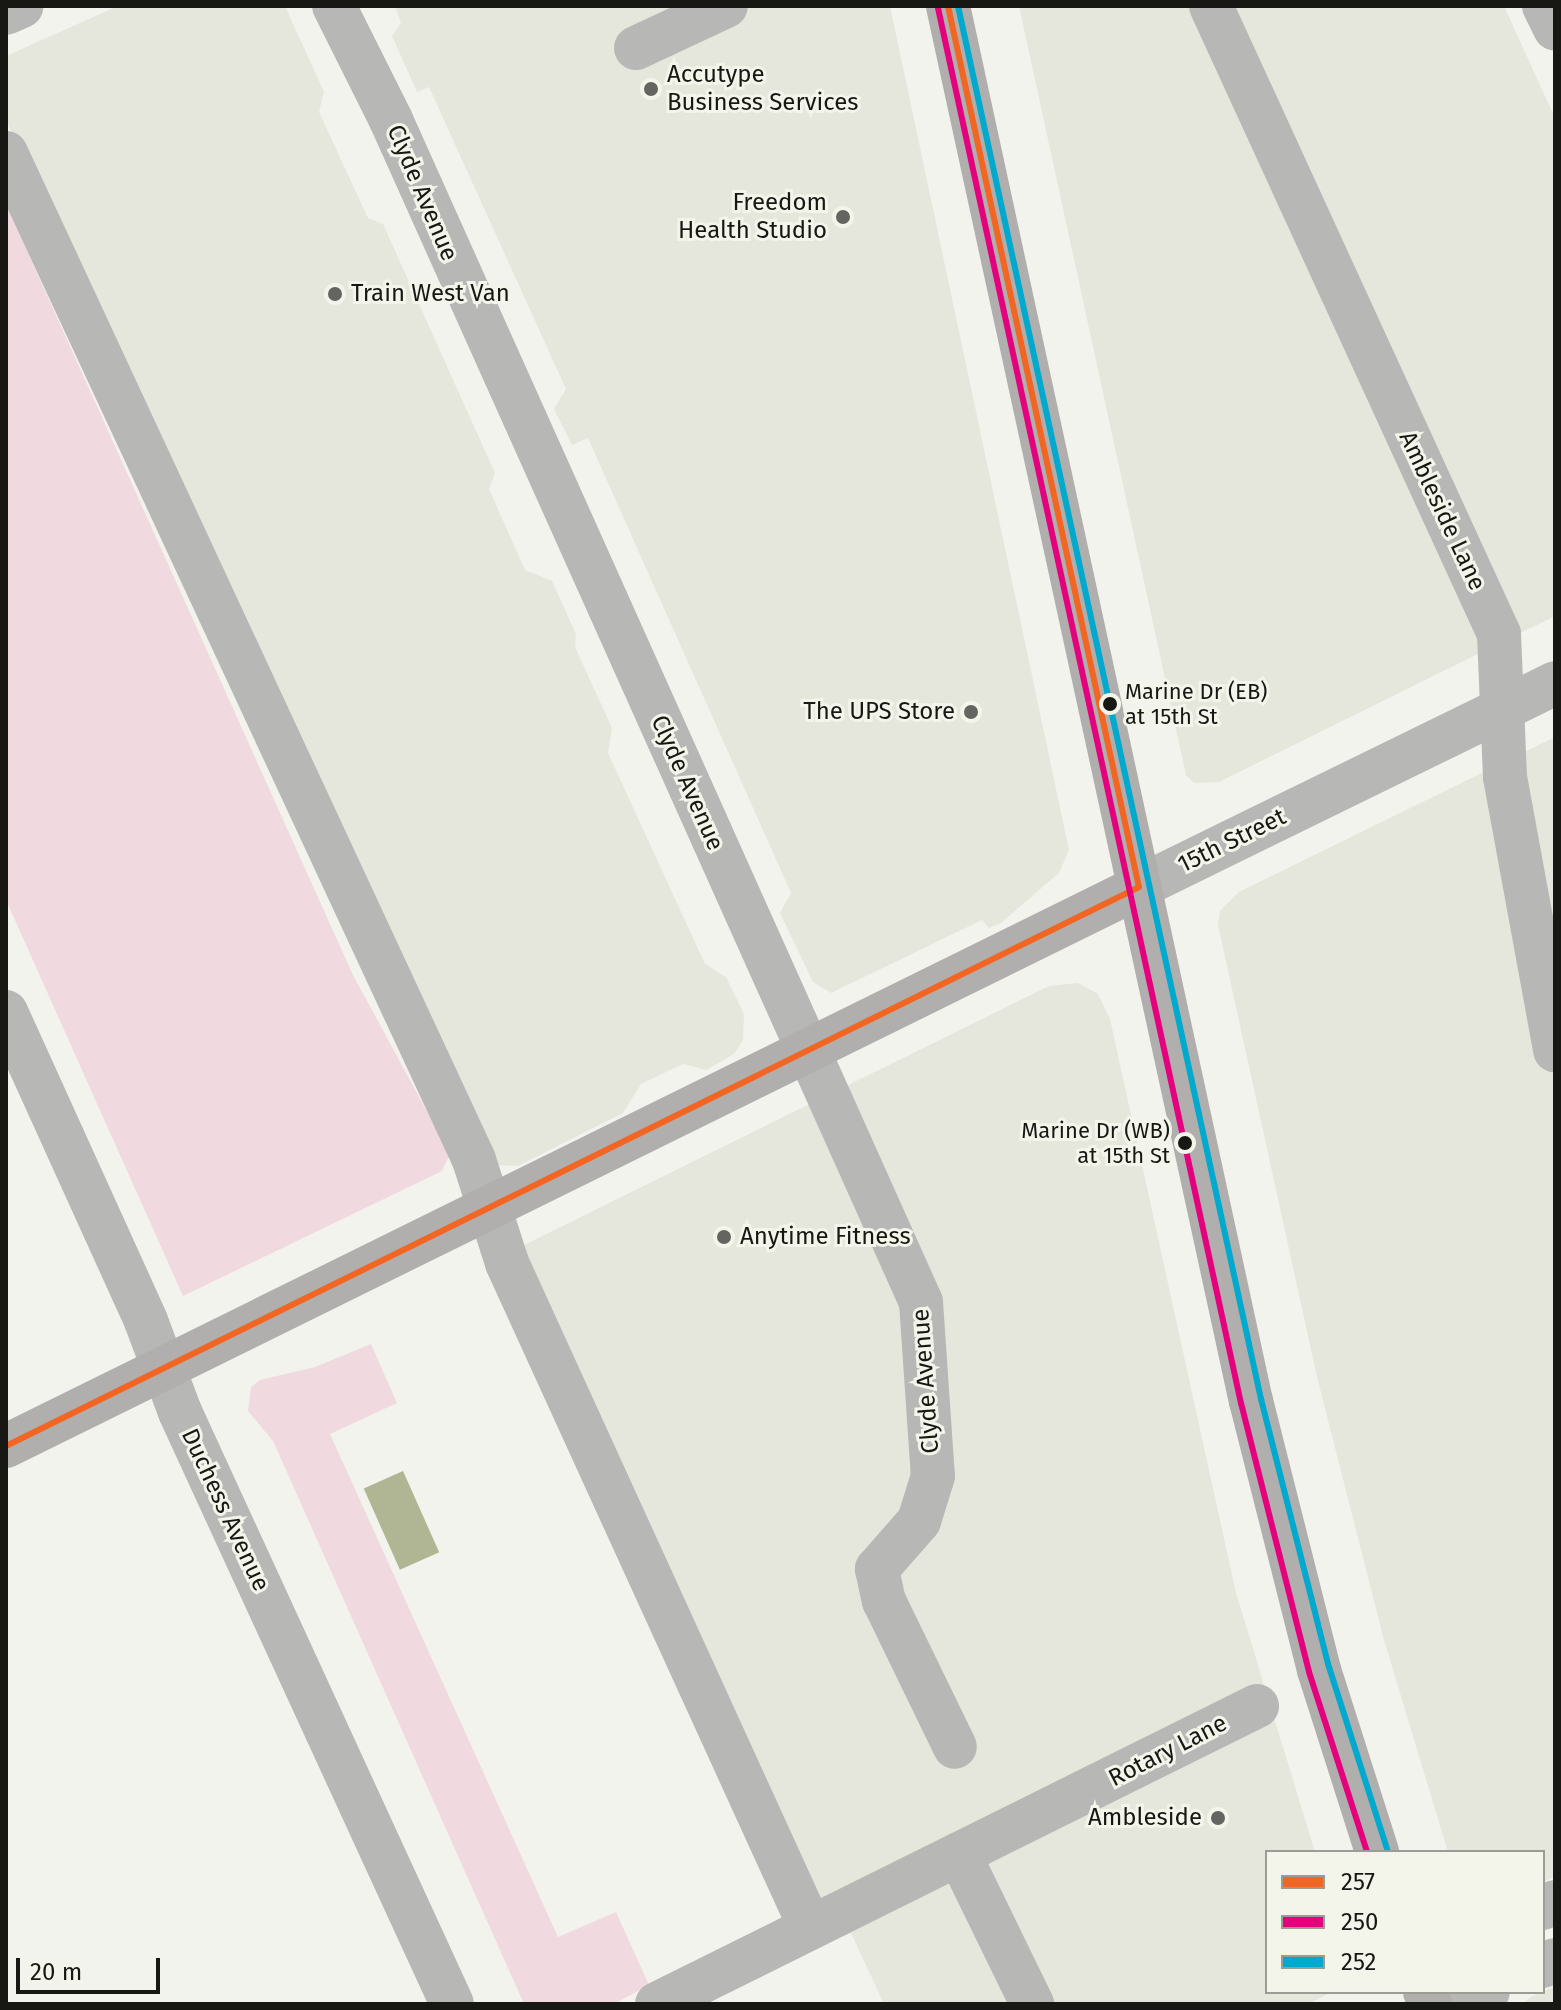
<!DOCTYPE html>
<html>
<head>
<meta charset="utf-8">
<style>
  body { margin:0 }
  #map { position:relative; width:1561px; height:2010px; overflow:hidden; background:#f2f3ed; font-family:"Fira Sans",sans-serif }
  div>[style] { position:absolute }
  .built>* { inset:0; background:#e5e7dc }
  .green>* { inset:0; background:#f1dadf }
  .water>* { inset:0; background:#b0b593; transform-origin:0 0 }
  .minor>* { height:44px; margin:-22px; padding:0 22px; transform-origin:22px; border-radius:22px; background:#b7b7b6 }
  .major>* { height:44px; margin:-22px; padding:0 22px; transform-origin:22px; border-radius:22px; background:#b0afad }
  .bus-1>* { height:6px; margin:-3px; padding:0 3px; transform-origin:3px; border-radius:3px; background:#f26522 }
  .bus-2>* { height:6px; margin:-3px; padding:0 3px; transform-origin:3px; border-radius:3px; background:#e5007d }
  .bus-3>* { height:6px; margin:-3px; padding:0 3px; transform-origin:3px; border-radius:3px; background:#00a9ce }
  .dots>* { width:22px; height:22px; translate:-50% -50%; box-sizing:border-box; border:4px solid #f3f5eb; border-radius:50% }
  span { translate:-50% -50%; white-space:nowrap; text-align:center; line-height:1.15; -webkit-text-stroke:6px #f3f5eb; paint-order:stroke }
  .bus-label { font-size:22px; color:#171714 }
  .left { translate:0 -50%; text-align:left }
  .right { translate:-100% -50%; text-align:right }
  .poi-label { font-size:24px; color:#171714 }
  .street-label { font-size:24px; color:#171714 }
  .frame { position:absolute; inset:0; border:8px solid #171714; pointer-events:none }
  .legend { position:absolute; left:1265px; top:1850px; width:280px; height:144px; box-sizing:border-box; background:#f3f5eb; border:2px solid #9b9c95; margin:0; padding:10px 14px; list-style:none; font-size:24px; color:#171714 }
  .legend li { display:flex; align-items:center; gap:16px; height:40px }
  .legend b { width:40px; border:2px solid #9b9c95 }
  .scale { position:absolute; left:16px; top:1958px; width:144px; height:36px; box-sizing:border-box; border:4px solid #171714; border-top:0; padding-left:10px; font-size:24px; line-height:28px; white-space:nowrap; color:#171714; -webkit-text-stroke:6px #f3f5eb; paint-order:stroke }
</style>
</head>
<body>
<div id="map">
  <div class="built">
    <div style="clip-path:polygon(118px 6px,285px 6px,324px 92px,319px 112px,368px 218px,383px 224px,495px 473px,489px 489px,525px 570px,552px 581px,576px 634px,575px 647px,612px 728px,608px 753px,705px 964px,726px 977px,744px 1014px,743px 1040px,734px 1054px,706px 1070px,683px 1064px,641px 1084px,623px 1113px,518px 1166px,496px 1165px,6px 120px,6px 56px)"></div>
    <div style="clip-path:polygon(395px 6px,890px 6px,1069px 850px,1059px 873px,1001px 923px,989px 928px,982px 920px,831px 993px,813px 982px,780px 913px,791px 893px,588px 438px,572px 445px,554px 409px,566px 389px,429px 87px,417px 92px,392px 36px,401px 23px)"></div>
    <div style="clip-path:polygon(1019px 6px,1504px 6px,1555px 118px,1555px 616px,1219px 782px,1194px 783px,1186px 775px)"></div>
    <div style="clip-path:polygon(1555px 737px,1555px 1876px,1543px 1882px,1543px 1852px,1448px 1852px,1384px 1640px,1317px 1377px,1218px 925px,1220px 911px,1239px 892px)"></div>
    <div style="clip-path:polygon(1078px 983px,1098px 994px,1110px 1019px,1236px 1593px,1315px 1852px,1267px 1852px,1267px 1992px,1332px 1992px,1308px 2004px,884px 2004px,851px 1933px,836px 1939px,522px 1246px,1049px 986px)"></div>
    <div style="clip-path:polygon(1555px 1986px,1555px 2004px,1521px 2004px,1531px 1997px)"></div>
  </div>
  <div class="green">
    <div style="clip-path:polygon(6px 204px,353px 975px,450px 1154px,442px 1171px,183px 1296px,6px 900px)"></div>
    <div style="clip-path:polygon(371px 1344px,397px 1403px,330px 1434px,558px 1937px,616px 1912px,649px 1985px,614px 2004px,524px 2004px,273px 1441px,248px 1411px,251px 1387px,260px 1380px,315px 1367px)"></div>
  </div>
  <div class="water">
    <div style="left:403px;top:1471px;width:89px;height:43px;rotate:66deg"></div>
  </div>
  <div class="minor">
    <div style="left:334px;top:6px;width:127px;rotate:63.4deg"></div>
    <div style="left:391px;top:120px;width:1295px;rotate:65.85deg"></div>
    <div style="left:921px;top:1302px;width:174px;rotate:86.1deg"></div>
    <div style="left:933px;top:1476px;width:47px;rotate:107.3deg"></div>
    <div style="left:919px;top:1521px;width:64px;rotate:131.2deg"></div>
    <div style="left:877px;top:1569px;width:33px;rotate:78deg"></div>
    <div style="left:884px;top:1601px;width:162px;rotate:64.1deg"></div>
    <div style="left:1211px;top:6px;width:691px;rotate:65.36deg"></div>
    <div style="left:1499px;top:634px;width:143px;rotate:87.6deg"></div>
    <div style="left:1505px;top:777px;width:278px;rotate:79.6deg"></div>
    <div style="left:1544px;top:6px;width:25px;rotate:64deg"></div>
    <div style="left:6px;top:13px;width:17px;rotate:-24deg"></div>
    <div style="left:636px;top:48px;width:99px;rotate:-25deg"></div>
    <div style="left:6px;top:153px;width:1110px;rotate:65.07deg"></div>
    <div style="left:474px;top:1160px;width:108px;rotate:72.2deg"></div>
    <div style="left:507px;top:1263px;width:730px;rotate:65.47deg"></div>
    <div style="left:1139px;top:887px;width:463px;rotate:-26.1deg"></div>
    <div style="left:6px;top:1012px;width:339px;rotate:65.6deg"></div>
    <div style="left:146px;top:1321px;width:97px;rotate:69.5deg"></div>
    <div style="left:180px;top:1412px;width:651px;rotate:65.32deg"></div>
    <div style="left:959px;top:1854px;width:167px;rotate:64deg"></div>
    <div style="left:1543px;top:1908px;width:13px;rotate:-27deg"></div>
    <div style="left:1543px;top:1966px;width:13px;rotate:-27deg"></div>
    <div style="left:1430px;top:1992px;width:48px;rotate:5.9deg"></div>
    <div style="left:1478px;top:1997px;width:11px;rotate:-27deg"></div>
    <div style="left:657px;top:2004px;width:670px;rotate:-26.41deg"></div>
  </div>
  <div class="major">
    <div style="left:948px;top:6px;width:1428px;rotate:77.75deg"></div>
    <div style="left:1251px;top:1401px;width:277px;rotate:75.8deg"></div>
    <div style="left:1319px;top:1670px;width:191px;rotate:72.3deg"></div>
    <div style="left:6px;top:1446px;width:1263px;rotate:-26.26deg"></div>
    <div style="left:1425px;top:1992px;width:13px;rotate:67deg"></div>
  </div>
  <div class="bus-1">
    <div style="left:948px;top:6px;width:901px;rotate:77.77deg"></div>
    <div style="left:6px;top:1446px;width:1263px;rotate:-26.26deg"></div>
  </div>
  <div class="bus-2">
    <div style="left:938px;top:8px;width:1428px;rotate:77.75deg"></div>
    <div style="left:1241px;top:1403px;width:277px;rotate:75.8deg"></div>
    <div style="left:1309px;top:1672px;width:189px;rotate:72.1deg"></div>
  </div>
  <div class="bus-3">
    <div style="left:958px;top:6px;width:1426px;rotate:77.73deg"></div>
    <div style="left:1261px;top:1399px;width:276px;rotate:75.8deg"></div>
    <div style="left:1329px;top:1667px;width:191px;rotate:72.3deg"></div>
  </div>
  <div class="dots">
    <div style="left:651px;top:89px;background:#646460"></div>
    <div style="left:843px;top:217px;background:#646460"></div>
    <div style="left:335px;top:294px;background:#646460"></div>
    <div style="left:1110px;top:704px;background:#171714"></div>
    <div style="left:971px;top:712px;background:#646460"></div>
    <div style="left:1185px;top:1143px;background:#171714"></div>
    <div style="left:724px;top:1237px;background:#646460"></div>
    <div style="left:1218px;top:1818px;background:#646460"></div>
  </div>
  <div class="bus-label">
    <span class="left" style="left:1125px;top:704px">Marine Dr (EB)<br>at 15th St</span>
    <span class="right" style="left:1170px;top:1143px">Marine Dr (WB)<br>at 15th St</span>
  </div>
  <div class="poi-label">
    <span class="left" style="left:667px;top:89px">Accutype<br>Business Services</span>
    <span class="right" style="left:827px;top:217px">Freedom<br>Health Studio</span>
    <span class="left" style="left:351px;top:294px">Train West Van</span>
    <span class="right" style="left:955px;top:712px">The UPS Store</span>
    <span class="left" style="left:740px;top:1237px">Anytime Fitness</span>
    <span class="right" style="left:1202px;top:1818px">Ambleside</span>
  </div>
  <div class="street-label">
    <span style="left:422px;top:193px;rotate:67deg">Clyde Avenue</span>
    <span style="left:1442px;top:511px;rotate:65deg">Ambleside Lane</span>
    <span style="left:687px;top:783px;rotate:66deg">Clyde Avenue</span>
    <span style="left:1232px;top:841px;rotate:-26deg">15th Street</span>
    <span style="left:926px;top:1381px;rotate:-94deg">Clyde Avenue</span>
    <span style="left:225px;top:1510px;rotate:65deg">Duchess Avenue</span>
    <span style="left:1168px;top:1751px;rotate:-27deg">Rotary Lane</span>
  </div>
  <div class="frame"></div>
  <ul class="legend">
  <li><b style="height:10px;background:#f26522"></b>257</li>
  <li><b style="height:10px;background:#e5007d"></b>250</li>
  <li><b style="height:10px;background:#00a9ce"></b>252</li>
  </ul>
  <div class="scale">20 m</div>
</div>
</body>
</html>
